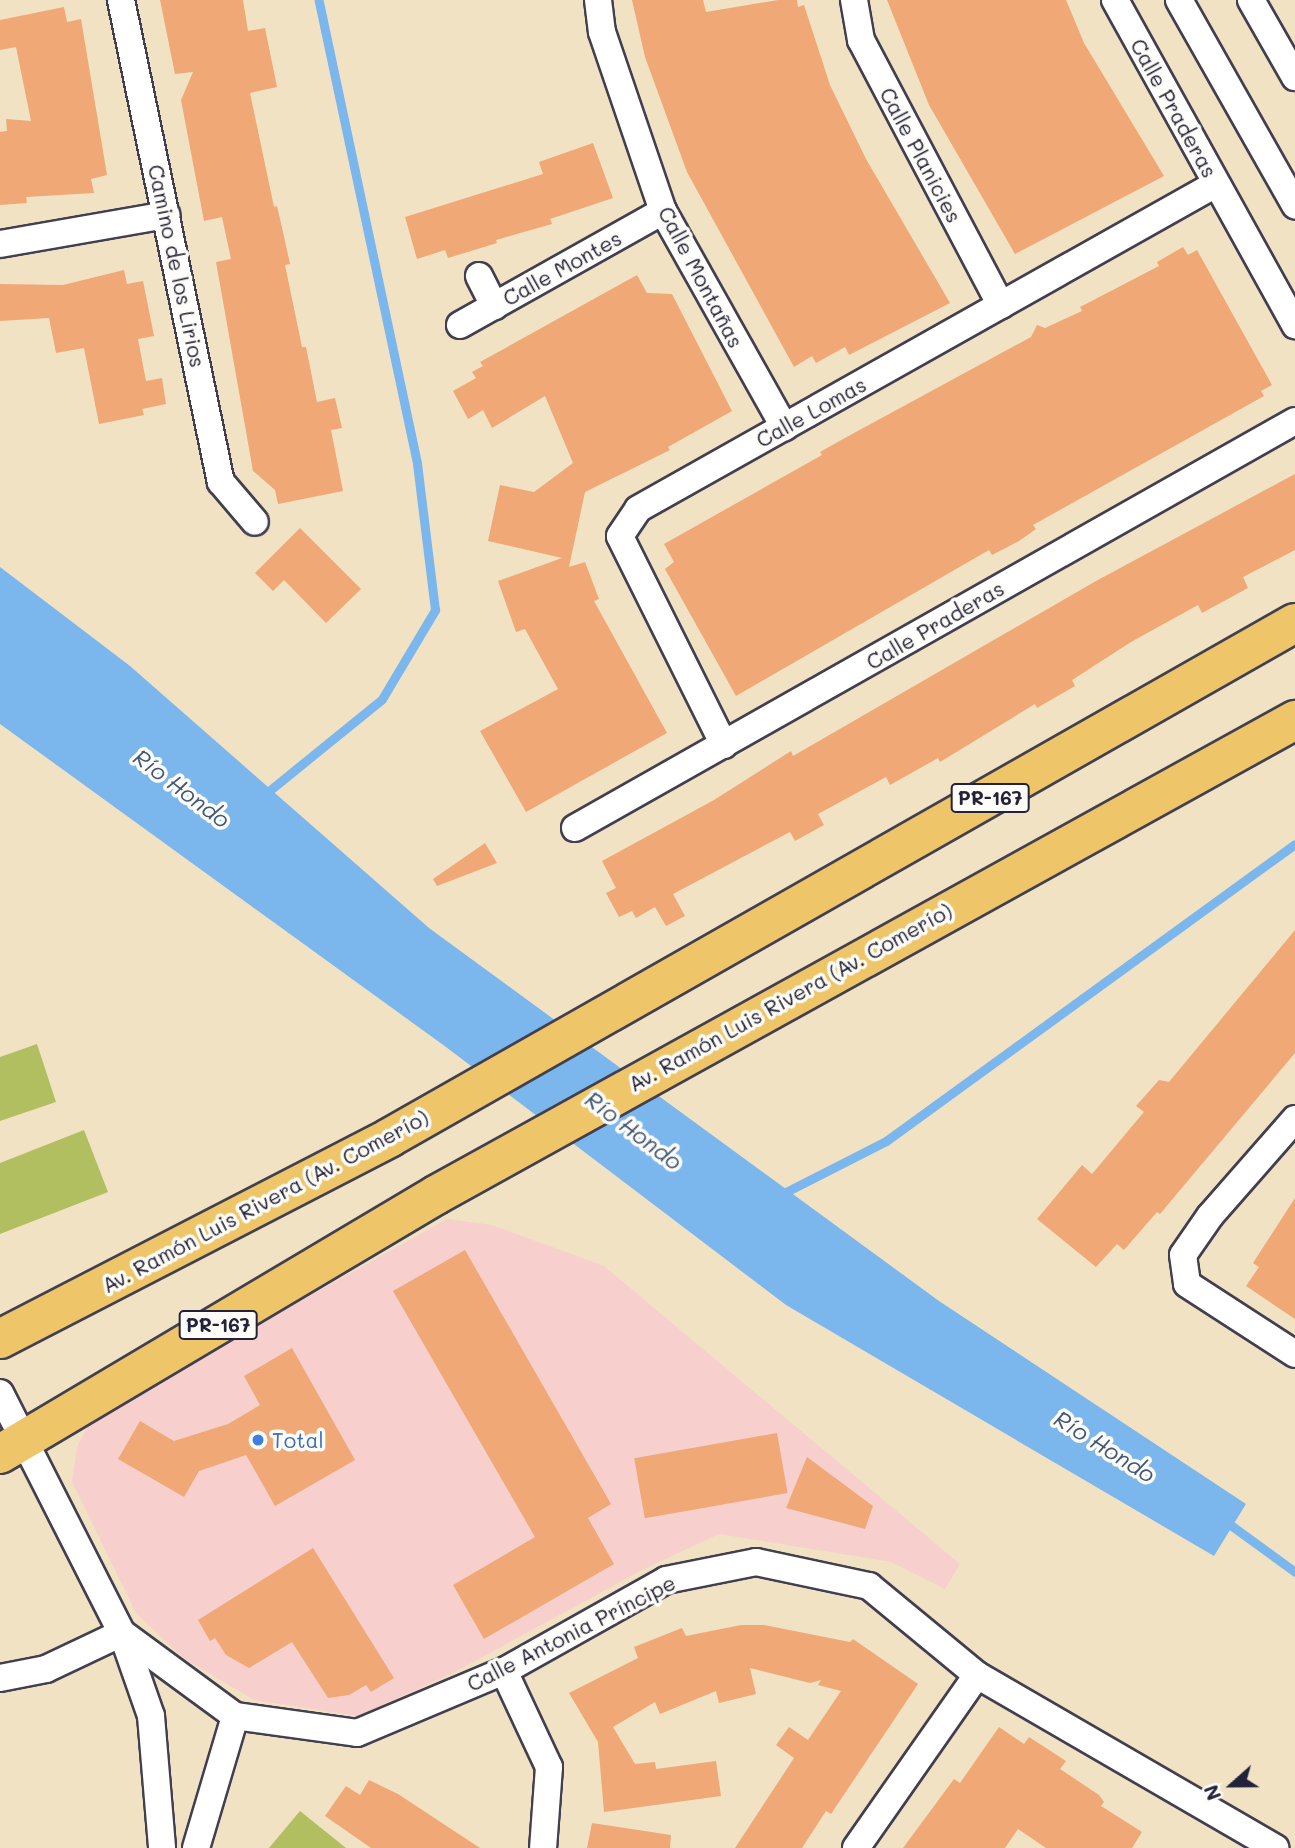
<!DOCTYPE html>
<html>
<head>
<meta charset="utf-8">
<style>
  body { margin:0 }
  #map { position:relative; width:1295px; height:1848px; overflow:hidden; background:#f1e2c4; font-family:Mali,sans-serif }
  div>[style] { position:absolute }
  .built>* { inset:0; background:#f7d0ce }
  .green>* { inset:0; background:#b1bf61 }
  .water>* { inset:0; background:#7bb6ec }
  .stream>* { height:9px; margin:-4.5px; padding:0 4.5px; transform-origin:4.5px; border-radius:4.5px; background:#7bb6ec }
  .building>* { inset:0; background:#efa876; transform-origin:0 0 }
  .roads { filter:drop-shadow(2px 0 #413f50) drop-shadow(-2px 0 #413f50) drop-shadow(0 2px #413f50) drop-shadow(0 -2px #413f50) }
  .minor>* { height:26px; margin:-13px; padding:0 13px; transform-origin:13px; border-radius:13px; background:#fff }
  .primary>* { height:38px; margin:-19px; padding:0 19px; transform-origin:19px; border-radius:19px; background:#eec569 }
  .dots>* { width:19px; height:19px; translate:-50% -50%; box-sizing:border-box; border:4px solid #fdfcf7; border-radius:50% }
  span { translate:-50% -50%; white-space:nowrap; text-align:center; line-height:1.15; -webkit-text-stroke:7px #fdfcf7; paint-order:stroke }
  .shield-label span { padding:2px 5px; background:#fdfcf7; border:2px solid; border-radius:5px; -webkit-text-stroke-width:0 }
  .shield-label { font-size:19px; color:#22223b; font-weight:700 }
  .street-label { font-size:21px; color:#22223b }
  .shop-label { font-size:21px; color:#366cbe }
  .left { translate:0 -50%; text-align:left }
  .water-label { font-size:23px; color:#415679; font-style:italic }
  .north { position:absolute; left:1197px; top:1750px; width:70px; height:70px; -webkit-text-stroke:5px #fdfcf7; paint-order:stroke; rotate:249deg; font-size:19px; font-weight:700; line-height:28px; text-align:center; color:#22223b }
  .north::after { content:''; display:block; margin:auto; width:24px; height:32px; background:#22223b; clip-path:polygon(50% 0,100% 100%,50% 72%,0 100%) }
</style>
</head>
<body>
<div id="map">
  <div class="built">
    <div style="clip-path:polygon(447px 1219px,492px 1225px,604px 1266px,960px 1564px,945px 1589px,891px 1562px,719px 1534px,642px 1570px,453px 1673px,358px 1716px,254px 1700px,182px 1657px,136px 1613px,72px 1482px,77px 1447px,88px 1426px,108px 1409px)"></div>
  </div>
  <div class="green">
    <div style="clip-path:polygon(37px 1044px,56px 1102px,0 1121px,0 1057px)"></div>
    <div style="clip-path:polygon(84px 1130px,108px 1192px,0 1234px,0 1163px)"></div>
    <div style="clip-path:polygon(300px 1811px,346px 1848px,269px 1848px)"></div>
  </div>
  <div class="water">
    <div style="clip-path:polygon(0 567px,130px 666px,429px 928px,939px 1301px,1246px 1504px,1214px 1556px,786px 1305px,446px 1047px,0 724px)"></div>
  </div>
  <div class="stream">
    <div style="left:264px;top:795px;width:152px;rotate:-39.1deg"></div>
    <div style="left:382px;top:699px;width:104px;rotate:-59.2deg"></div>
    <div style="left:435px;top:610px;width:148px;rotate:-97deg"></div>
    <div style="left:417px;top:463px;width:473px;rotate:-102deg"></div>
    <div style="left:780px;top:1195px;width:119px;rotate:-27deg"></div>
    <div style="left:886px;top:1141px;width:505px;rotate:-35.99deg"></div>
    <div style="left:1232px;top:1526px;width:78px;rotate:36.1deg"></div>
  </div>
  <div class="building">
    <div style="clip-path:polygon(160px 0,243px 0,248px 31px,265px 28px,277px 87px,250px 93px,274px 207px,277px 206px,283px 232px,290px 264px,285px 265px,302px 347px,306px 347px,317px 402px,335px 398px,342px 428px,331px 430px,343px 491px,278px 504px,275px 490px,253px 471px,216px 262px,231px 259px,222px 217px,204px 221px,181px 100px,193px 72px,175px 74px)"></div>
    <div style="clip-path:polygon(632px 0,703px 0,706px 12px,778px 0,797px 0,798px 7px,804px 5px,830px 85px,866px 159px,950px 303px,849px 355px,845px 347px,816px 363px,812px 356px,794px 367px,687px 172px,645px 57px)"></div>
    <div style="clip-path:polygon(887px 0,1066px 0,1084px 43px,1164px 176px,1015px 254px,929px 105px)"></div>
    <div style="clip-path:polygon(64px 7px,67px 22px,81px 19px,107px 175px,91px 179px,94px 193px,26px 197px,27px 203px,0 205px,0 132px,7px 131px,6px 119px,31px 121px,16px 47px,0 50px,0 20px)"></div>
    <div style="clip-path:polygon(593px 143px,613px 198px,550px 219px,552px 224px,496px 240px,497px 243px,448px 258px,445px 250px,417px 259px,405px 217px,543px 174px,539px 162px)"></div>
    <div style="clip-path:polygon(1183px 247px,1188px 255px,1197px 250px,1272px 385px,1261px 391px,1264px 396px,1033px 525px,1036px 529px,1019px 541px,992px 555px,989px 550px,736px 696px,665px 569px,674px 562px,664px 544px,822px 455px,820px 452px,843px 439px,1031px 337px,1037px 325px,1045px 328px,1082px 311px,1080px 307px,1159px 266px,1157px 262px)"></div>
    <div style="clip-path:polygon(124px 270px,127px 284px,143px 281px,154px 336px,138px 339px,146px 381px,162px 378px,166px 404px,142px 409px,144px 415px,99px 424px,84px 348px,56px 353px,49px 318px,0 321px,0 284px,63px 285px)"></div>
    <div style="clip-path:polygon(637px 275px,647px 293px,672px 294px,732px 411px,668px 447px,670px 450px,585px 492px,569px 567px,585px 562px,599px 599px,594px 601px,667px 733px,526px 812px,480px 731px,558px 689px,525px 629px,516px 632px,498px 581px,562px 558px,488px 541px,500px 485px,534px 492px,573px 463px,545px 396px,492px 428px,483px 410px,468px 419px,453px 391px,476px 378px,472px 372px,483px 366px,480px 362px)"></div>
    <div style="clip-path:polygon(1295px 474px,1295px 550px,1243px 577px,1248px 588px,1202px 613px,1198px 605px,1131px 642px,1072px 680px,1075px 686px,1037px 708px,1035px 704px,940px 762px,938px 758px,890px 785px,886px 777px,818px 814px,824px 825px,795px 841px,790px 832px,673px 894px,685px 916px,666px 926px,655px 907px,636px 918px,632px 911px,619px 917px,606px 893px,616px 888px,602px 861px,714px 800px,791px 751px,793px 756px,1096px 581px)"></div>
    <div style="clip-path:polygon(300px 528px,361px 589px,326px 623px,284px 580px,273px 591px,255px 573px)"></div>
    <div style="clip-path:polygon(485px 843px,497px 863px,437px 886px,433px 879px)"></div>
    <div style="clip-path:polygon(1295px 930px,1295px 1053px,1160px 1214px,1157px 1212px,1124px 1250px,1117px 1244px,1096px 1267px,1037px 1219px,1082px 1165px,1092px 1174px,1144px 1112px,1136px 1106px,1159px 1080px,1169px 1082px)"></div>
    <div style="clip-path:polygon(1295px 1198px,1295px 1319px,1246px 1286px,1259px 1267px,1253px 1263px)"></div>
    <div style="clip-path:polygon(465px 1250px,611px 1504px,588px 1518px,614px 1564px,484px 1639px,453px 1585px,535px 1537px,393px 1291px)"></div>
    <div style="clip-path:polygon(292px 1348px,355px 1460px,275px 1506px,246px 1455px,199px 1471px,184px 1497px,118px 1459px,140px 1421px,174px 1441px,228px 1424px,260px 1405px,244px 1376px)"></div>
    <div style="left:777px;top:1433px;width:61px;height:145px;rotate:80deg"></div>
    <div style="clip-path:polygon(807px 1457px,873px 1506px,865px 1529px,786px 1508px)"></div>
    <div style="clip-path:polygon(313px 1548px,394px 1678px,371px 1692px,366px 1685px,349px 1695px,328px 1698px,292px 1642px,249px 1668px,226px 1655px,215px 1638px,210px 1641px,198px 1620px)"></div>
    <div style="clip-path:polygon(741px 1625px,764px 1625px,850px 1642px,853px 1639px,918px 1684px,831px 1814px,826px 1811px,802px 1848px,735px 1848px,794px 1758px,776px 1745px,789px 1727px,808px 1740px,841px 1691px,818px 1685px,821px 1680px,810px 1683px,750px 1668px,756px 1694px,719px 1703px,716px 1691px,660px 1714px,655px 1702px,613px 1727px,635px 1764px,655px 1762px,656px 1769px,716px 1761px,721px 1796px,604px 1812px,598px 1742px,569px 1693px,638px 1658px,634px 1647px,682px 1628px,686px 1636px)"></div>
    <div style="clip-path:polygon(999px 1727px,1024px 1744px,1029px 1737px,1066px 1761px,1060px 1769px,1099px 1795px,1104px 1802px,1101px 1806px,1142px 1832px,1132px 1848px,1046px 1848px,1018px 1829px,1005px 1848px,903px 1848px,954px 1779px,960px 1783px)"></div>
    <div style="clip-path:polygon(369px 1780px,398px 1794px,480px 1848px,371px 1848px,325px 1816px,346px 1786px,360px 1795px)"></div>
    <div style="clip-path:polygon(592px 1823px,671px 1835px,670px 1848px,587px 1848px)"></div>
  </div>
  <div class="roads">
    <div class="minor">
      <div style="left:121px;top:0;width:492px;rotate:78.3deg"></div>
      <div style="left:221px;top:482px;width:52px;rotate:49.6deg"></div>
      <div style="left:598px;top:0;width:32px;rotate:83deg"></div>
      <div style="left:602px;top:32px;width:189px;rotate:71.2deg"></div>
      <div style="left:663px;top:211px;width:248px;rotate:60.7deg"></div>
      <div style="left:854px;top:0;width:41px;rotate:80.1deg"></div>
      <div style="left:861px;top:40px;width:300px;rotate:62.2deg"></div>
      <div style="left:1115px;top:0;width:372px;rotate:61deg"></div>
      <div style="left:1179px;top:0;width:236px;rotate:60.5deg"></div>
      <div style="left:1251px;top:0;width:89px;rotate:60.3deg"></div>
      <div style="left:0;top:244px;width:169px;rotate:-9.9deg"></div>
      <div style="left:479px;top:276px;width:34px;rotate:63deg"></div>
      <div style="left:460px;top:325px;width:233px;rotate:-29.3deg"></div>
      <div style="left:724px;top:745px;width:233px;rotate:-116.5deg"></div>
      <div style="left:620px;top:536px;width:32px;rotate:-56deg"></div>
      <div style="left:638px;top:509px;width:663px;rotate:-29.35deg"></div>
      <div style="left:575px;top:828px;width:827px;rotate:-29.48deg"></div>
      <div style="left:1295px;top:1119px;width:129px;rotate:131.2deg"></div>
      <div style="left:1210px;top:1216px;width:47px;rotate:124.7deg"></div>
      <div style="left:1183px;top:1255px;width:29px;rotate:82deg"></div>
      <div style="left:1187px;top:1284px;width:129px;rotate:32.9deg"></div>
      <div style="left:0;top:1393px;width:269px;rotate:63.1deg"></div>
      <div style="left:122px;top:1633px;width:140px;rotate:36.3deg"></div>
      <div style="left:235px;top:1716px;width:123px;rotate:7.9deg"></div>
      <div style="left:357px;top:1733px;width:160px;rotate:-22.9deg"></div>
      <div style="left:504px;top:1671px;width:186px;rotate:-29.3deg"></div>
      <div style="left:666px;top:1580px;width:92px;rotate:-11.3deg"></div>
      <div style="left:756px;top:1562px;width:116px;rotate:12deg"></div>
      <div style="left:869px;top:1586px;width:140px;rotate:39.5deg"></div>
      <div style="left:977px;top:1675px;width:345px;rotate:30.1deg"></div>
      <div style="left:504px;top:1671px;width:106px;rotate:64.9deg"></div>
      <div style="left:549px;top:1767px;width:81px;rotate:94.2deg"></div>
      <div style="left:0;top:1678px;width:47px;rotate:-11.1deg"></div>
      <div style="left:46px;top:1669px;width:84px;rotate:-25.3deg"></div>
      <div style="left:122px;top:1633px;width:88px;rotate:70.7deg"></div>
      <div style="left:151px;top:1716px;width:132px;rotate:85.2deg"></div>
      <div style="left:196px;top:1848px;width:138px;rotate:-73.5deg"></div>
      <div style="left:856px;top:1848px;width:211px;rotate:-55deg"></div>
    </div>
    <div class="primary">
      <div style="left:0;top:1339px;width:438px;rotate:-27.3deg"></div>
      <div style="left:389px;top:1138px;width:1042px;rotate:-29.62deg"></div>
      <div style="left:0;top:1454px;width:507px;rotate:-30.71deg"></div>
      <div style="left:436px;top:1195px;width:982px;rotate:-28.94deg"></div>
    </div>
  </div>
  <div class="dots">
    <div style="left:258px;top:1440px;background:#3f7fe0"></div>
  </div>
  <div class="shield-label">
    <span style="left:990px;top:798px">PR-167</span>
    <span style="left:218px;top:1325px">PR-167</span>
  </div>
  <div class="street-label">
    <span style="left:1174px;top:108px;rotate:61deg">Calle Praderas</span>
    <span style="left:921px;top:155px;rotate:62deg">Calle Planicies</span>
    <span style="left:177px;top:266px;rotate:78deg">Camino de los Lirios</span>
    <span style="left:562px;top:268px;rotate:-29deg">Calle Montes</span>
    <span style="left:701px;top:277px;rotate:62deg">Calle Montañas</span>
    <span style="left:811px;top:412px;rotate:-29deg">Calle Lomas</span>
    <span style="left:935px;top:625px;rotate:-30deg">Calle Praderas</span>
    <span style="left:790px;top:997px;rotate:-29deg">Av. Ramón Luis Rivera (Av. Comerío)</span>
    <span style="left:265px;top:1201px;rotate:-28deg">Av. Ramón Luis Rivera (Av. Comerío)</span>
    <span style="left:571px;top:1633px;rotate:-27deg">Calle Antonia Príncipe</span>
  </div>
  <div class="shop-label">
    <span class="left" style="left:272px;top:1440px">Total</span>
  </div>
  <div class="water-label">
    <span style="left:182px;top:788px;rotate:37deg">Río Hondo</span>
    <span style="left:634px;top:1130px;rotate:37deg">Río Hondo</span>
    <span style="left:1105px;top:1446px;rotate:32deg">Río Hondo</span>
  </div>
  <div class="north">N</div>
</div>
</body>
</html>
